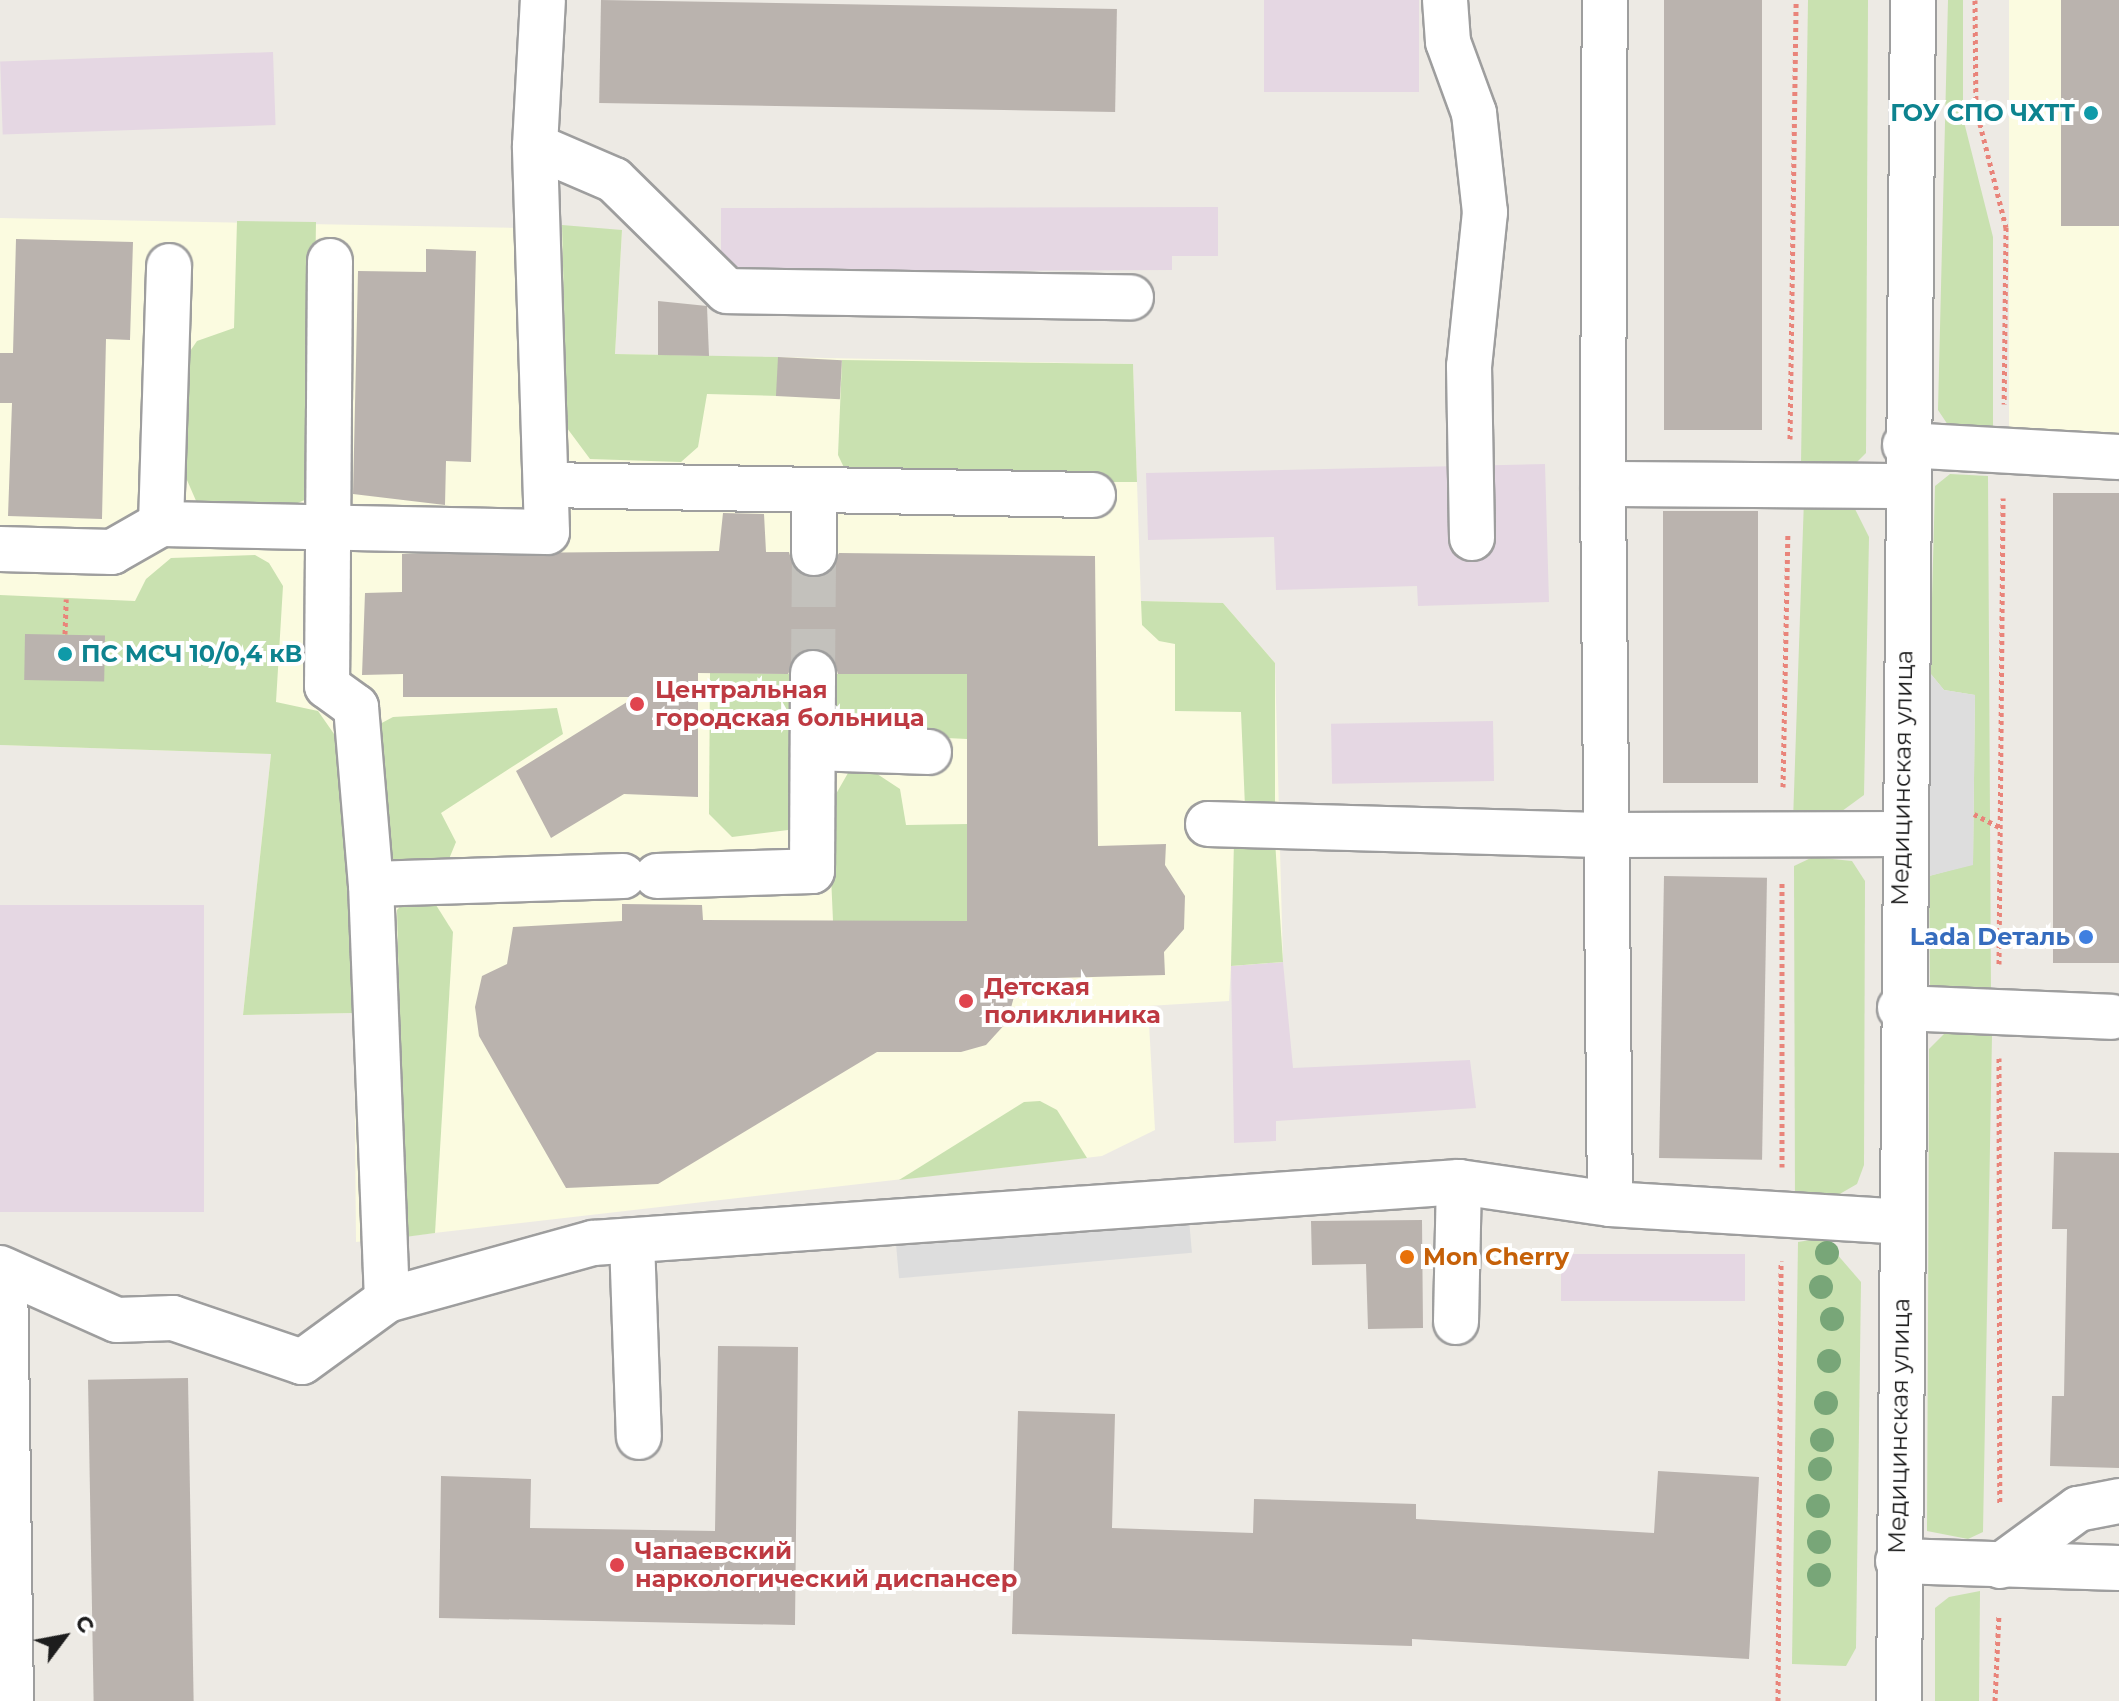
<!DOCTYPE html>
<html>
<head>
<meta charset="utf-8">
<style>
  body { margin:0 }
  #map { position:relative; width:2119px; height:1701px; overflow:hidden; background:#edeae4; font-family:Montserrat,sans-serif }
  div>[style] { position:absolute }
  .industrial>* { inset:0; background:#e5d7e3; transform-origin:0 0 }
  .education>* { inset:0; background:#fbfbe0; transform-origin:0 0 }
  .grass>* { inset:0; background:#c9e1b0 }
  .parking>* { inset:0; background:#ddd; transform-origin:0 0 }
  .building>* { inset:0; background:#bab3ae; transform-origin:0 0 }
  .minor-tunnel>* { height:44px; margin-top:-22px; transform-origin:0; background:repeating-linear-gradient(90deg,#c3c1bc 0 44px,transparent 0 66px) }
  .path>* { height:5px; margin-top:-2.5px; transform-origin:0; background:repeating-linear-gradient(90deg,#e9847a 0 4px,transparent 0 8px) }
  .roads { filter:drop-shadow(2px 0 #9e9e9e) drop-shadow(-2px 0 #9e9e9e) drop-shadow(0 2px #9e9e9e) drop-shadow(0 -2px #9e9e9e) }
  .minor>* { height:44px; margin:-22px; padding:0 22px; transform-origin:22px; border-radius:22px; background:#fff }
  .trees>* { width:24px; height:24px; margin:-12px; border-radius:50%; background:#78a678 }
  .dots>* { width:22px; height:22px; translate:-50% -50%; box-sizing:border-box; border:4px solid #fff; border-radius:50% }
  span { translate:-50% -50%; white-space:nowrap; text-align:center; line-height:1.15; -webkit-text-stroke:8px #fff; paint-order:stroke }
  .culture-label { font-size:24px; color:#0d838f; font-weight:700 }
  .right { translate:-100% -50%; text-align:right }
  .left { translate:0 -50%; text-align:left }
  .health-label { font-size:24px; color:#be3a42; font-weight:700 }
  .street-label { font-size:24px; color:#1d1d1d }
  .shop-label { font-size:24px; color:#366cbe; font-weight:700 }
  .food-label { font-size:24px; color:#c56008; font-weight:700 }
  .north { position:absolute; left:24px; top:1597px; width:80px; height:80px; -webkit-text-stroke:6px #fff; paint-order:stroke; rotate:58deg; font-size:22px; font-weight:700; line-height:32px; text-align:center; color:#1d1d1d }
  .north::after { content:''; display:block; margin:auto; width:28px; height:36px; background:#1d1d1d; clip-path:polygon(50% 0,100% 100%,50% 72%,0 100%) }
</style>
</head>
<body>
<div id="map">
  <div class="industrial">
    <div style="left:1264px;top:0;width:155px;height:92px"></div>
    <div style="left:273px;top:52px;width:73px;height:273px;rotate:88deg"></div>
    <div style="clip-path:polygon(1218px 207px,1218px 256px,1172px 256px,1172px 270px,721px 272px,721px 208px)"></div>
    <div style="clip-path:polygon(1545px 464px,1549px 602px,1418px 606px,1417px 586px,1276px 590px,1274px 537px,1148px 540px,1146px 473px)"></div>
    <div style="left:1493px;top:721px;width:60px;height:162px;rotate:89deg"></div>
    <div style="left:204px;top:905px;width:307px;height:204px;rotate:90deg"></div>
    <div style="clip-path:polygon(1283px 962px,1293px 1068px,1470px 1060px,1476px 1108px,1276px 1121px,1276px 1141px,1234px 1143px,1231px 966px)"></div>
    <div style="left:1561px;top:1254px;width:184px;height:47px"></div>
  </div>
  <div class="education">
    <div style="left:2009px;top:0;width:110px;height:447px"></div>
    <div style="clip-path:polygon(0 218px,622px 230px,615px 354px,1133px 364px,1141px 601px,1223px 603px,1275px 663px,1283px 962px,1231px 966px,1229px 1001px,1148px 1006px,1155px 1130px,1102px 1156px,356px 1242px,354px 1013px,243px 1015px,271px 754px,0 745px)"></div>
  </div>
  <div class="grass">
    <div style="clip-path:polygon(1808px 0,1868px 0,1866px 453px,1854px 465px,1801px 464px)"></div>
    <div style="clip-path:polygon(1948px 0,1963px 0,1963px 118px,1993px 237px,1993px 429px,1950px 428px,1938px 410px)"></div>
    <div style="clip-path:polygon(237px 221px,316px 222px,312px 484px,307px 499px,286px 508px,213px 510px,197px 503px,183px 471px,186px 357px,197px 341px,234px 328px)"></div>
    <div style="clip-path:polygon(562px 225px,622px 230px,615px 354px,778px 357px,779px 396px,707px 394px,698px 447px,681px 462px,590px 459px,567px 428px)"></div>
    <div style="clip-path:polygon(842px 360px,1133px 364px,1137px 482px,863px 482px,848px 476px,838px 455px)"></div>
    <div style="clip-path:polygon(1950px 474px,1988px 476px,1991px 993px,1930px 987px,1929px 876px,1973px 864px,1975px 695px,1944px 690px,1930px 673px,1935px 486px)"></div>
    <div style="clip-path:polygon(1804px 499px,1834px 499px,1855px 509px,1869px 537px,1864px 795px,1827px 822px,1793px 821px)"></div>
    <div style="clip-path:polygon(255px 555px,269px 563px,283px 586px,276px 702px,318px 711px,339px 741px,354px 1013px,243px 1015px,271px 754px,0 745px,0 595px,135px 601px,146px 579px,171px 558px)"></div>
    <div style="clip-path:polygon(1141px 601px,1223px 603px,1275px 663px,1275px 807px,1245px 807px,1241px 712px,1175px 711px,1175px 644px,1159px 641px,1142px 625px)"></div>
    <div style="clip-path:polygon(710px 673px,800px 674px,796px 822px,788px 830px,732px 837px,709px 814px)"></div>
    <div style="clip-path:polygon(831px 674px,967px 674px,967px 739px,847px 733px,832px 713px)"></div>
    <div style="clip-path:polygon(557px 708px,563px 734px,441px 813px,456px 842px,449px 859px,399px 867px,383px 854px,378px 725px,393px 717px)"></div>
    <div style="clip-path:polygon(868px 768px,900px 789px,906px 825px,968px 824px,967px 921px,833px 921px,828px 808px,848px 773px)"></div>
    <div style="clip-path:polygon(1234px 841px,1275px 841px,1283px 962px,1231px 966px)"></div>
    <div style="clip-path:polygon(1813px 857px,1852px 861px,1865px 881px,1864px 1165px,1857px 1184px,1831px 1199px,1795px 1201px,1794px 866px)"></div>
    <div style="clip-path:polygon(406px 900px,436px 905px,453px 932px,435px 1233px,405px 1237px,397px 910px)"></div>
    <div style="clip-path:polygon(1972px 1029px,1992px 1036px,1983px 1532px,1968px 1539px,1927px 1531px,1929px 1100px,1929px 1049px,1945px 1033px)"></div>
    <div style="clip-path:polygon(1040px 1101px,1057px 1110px,1087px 1158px,899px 1180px,1024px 1102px)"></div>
    <div style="clip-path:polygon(1823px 1238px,1861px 1282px,1856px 1648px,1846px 1666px,1792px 1664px,1798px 1242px)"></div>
    <div style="clip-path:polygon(1980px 1591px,1979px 1701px,1935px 1701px,1935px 1608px,1949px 1597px)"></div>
  </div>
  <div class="parking">
    <div style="clip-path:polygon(1930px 673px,1944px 690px,1975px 695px,1973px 865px,1929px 876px)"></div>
    <div style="left:1186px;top:1185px;width:68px;height:294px;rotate:85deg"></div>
  </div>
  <div class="building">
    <div style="left:601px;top:0;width:516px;height:103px;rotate:1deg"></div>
    <div style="left:1664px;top:0;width:98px;height:430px"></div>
    <div style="left:2061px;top:0;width:58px;height:226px"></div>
    <div style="clip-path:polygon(16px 239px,133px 242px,130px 340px,106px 339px,102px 519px,8px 516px,12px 403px,0 403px,0 353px,13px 353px)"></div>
    <div style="clip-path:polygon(426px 249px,476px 251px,471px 462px,446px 461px,445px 505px,353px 494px,358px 271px,426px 272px)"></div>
    <div style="clip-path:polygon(658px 301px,707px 306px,709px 356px,658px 355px)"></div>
    <div style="left:778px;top:357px;width:64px;height:39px;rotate:3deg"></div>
    <div style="left:2053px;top:493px;width:66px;height:470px"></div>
    <div style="left:1758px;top:511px;width:272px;height:95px;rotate:90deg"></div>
    <div style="clip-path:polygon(723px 513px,764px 514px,766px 552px,789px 552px,793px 566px,813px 578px,827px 574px,839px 553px,1095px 556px,1098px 846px,1166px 844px,1165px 865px,1185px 896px,1184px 929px,1164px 952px,1165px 975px,1019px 979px,1007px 1022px,986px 1045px,961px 1052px,877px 1052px,658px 1184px,566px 1188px,479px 1036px,475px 1007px,482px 976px,507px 964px,513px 927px,622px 921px,622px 904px,702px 905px,703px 920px,967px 921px,967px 674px,838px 674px,834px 660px,814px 648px,800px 652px,788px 674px,698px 673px,698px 797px,624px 794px,551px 838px,516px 771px,635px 697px,403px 697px,403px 674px,362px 675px,365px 593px,402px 592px,402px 554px,719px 551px)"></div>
    <div style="left:25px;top:634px;width:80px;height:46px;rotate:1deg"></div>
    <div style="left:1664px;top:876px;width:103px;height:282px;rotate:1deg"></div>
    <div style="clip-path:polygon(2054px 1152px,2119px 1153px,2119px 1468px,2050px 1466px,2052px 1396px,2064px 1396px,2067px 1229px,2052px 1229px)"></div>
    <div style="clip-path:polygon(1422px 1220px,1423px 1328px,1368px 1329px,1366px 1264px,1312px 1265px,1311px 1221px)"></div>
    <div style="clip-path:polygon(718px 1346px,798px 1347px,795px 1625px,439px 1618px,441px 1476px,531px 1479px,530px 1528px,715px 1531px)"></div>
    <div style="left:188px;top:1378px;width:323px;height:100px;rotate:89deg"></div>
    <div style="clip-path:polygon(1018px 1411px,1115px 1414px,1112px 1528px,1253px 1533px,1254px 1499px,1416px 1504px,1416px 1519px,1654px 1533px,1658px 1471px,1759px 1477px,1749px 1659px,1412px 1639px,1412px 1646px,1012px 1634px)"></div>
  </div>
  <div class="minor-tunnel">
    <div style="left:813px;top:673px;width:120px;rotate:-89.5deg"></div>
  </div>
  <div class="path">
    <div style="left:1975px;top:0;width:108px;rotate:89.5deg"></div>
    <div style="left:1976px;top:108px;width:123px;rotate:75.9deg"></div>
    <div style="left:2006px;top:227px;width:177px;rotate:90.6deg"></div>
    <div style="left:1790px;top:439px;width:439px;rotate:-89.2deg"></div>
    <div style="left:65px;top:634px;width:35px;rotate:-88deg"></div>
    <div style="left:1783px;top:787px;width:254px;rotate:-88.9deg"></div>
    <div style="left:1974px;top:814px;width:29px;rotate:27deg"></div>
    <div style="left:1999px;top:964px;width:466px;rotate:-89.5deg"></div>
    <div style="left:1999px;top:1058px;width:446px;rotate:89.9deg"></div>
    <div style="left:1782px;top:1167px;width:286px;rotate:-90deg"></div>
    <div style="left:1778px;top:1701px;width:440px;rotate:-89.6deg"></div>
    <div style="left:1995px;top:1701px;width:87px;rotate:-87.4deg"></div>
  </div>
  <div class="roads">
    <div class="minor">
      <div style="left:1445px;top:0;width:42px;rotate:85.9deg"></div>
      <div style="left:1448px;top:42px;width:76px;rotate:69.9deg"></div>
      <div style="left:1474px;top:113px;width:100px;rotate:83.7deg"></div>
      <div style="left:1485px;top:212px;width:155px;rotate:95.9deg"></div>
      <div style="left:1469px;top:366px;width:172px;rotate:89deg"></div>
      <div style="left:535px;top:146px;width:86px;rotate:23.3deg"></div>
      <div style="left:614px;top:180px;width:158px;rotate:44.5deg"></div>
      <div style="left:727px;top:291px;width:404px;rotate:0.9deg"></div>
      <div style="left:330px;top:261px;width:425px;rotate:90.4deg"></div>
      <div style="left:327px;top:686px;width:36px;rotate:36deg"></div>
      <div style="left:356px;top:707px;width:178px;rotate:85.2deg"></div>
      <div style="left:371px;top:884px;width:416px;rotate:87.8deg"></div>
      <div style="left:1905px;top:445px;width:214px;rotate:3.2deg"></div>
      <div style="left:1603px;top:484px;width:484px;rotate:-89.8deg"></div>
      <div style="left:546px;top:485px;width:547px;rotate:1.05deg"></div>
      <div style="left:161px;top:524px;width:258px;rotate:-88.2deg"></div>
      <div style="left:0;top:549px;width:112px;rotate:1.5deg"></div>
      <div style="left:112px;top:552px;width:56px;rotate:-29.7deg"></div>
      <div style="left:161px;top:524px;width:386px;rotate:1.2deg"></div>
      <div style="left:547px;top:532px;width:386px;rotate:-91.8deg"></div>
      <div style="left:535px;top:146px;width:146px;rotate:-86.9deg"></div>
      <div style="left:814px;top:553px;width:63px;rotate:-90deg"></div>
      <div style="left:813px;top:748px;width:116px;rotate:2deg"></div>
      <div style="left:1208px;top:824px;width:400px;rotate:1.6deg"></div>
      <div style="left:1608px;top:835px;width:294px;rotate:-0.2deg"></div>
      <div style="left:657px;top:876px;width:155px;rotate:-1.8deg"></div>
      <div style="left:812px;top:871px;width:198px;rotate:-89.7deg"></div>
      <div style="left:371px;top:884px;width:252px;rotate:-1.8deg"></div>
      <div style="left:1900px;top:1008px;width:212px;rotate:2.4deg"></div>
      <div style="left:1610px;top:1204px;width:720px;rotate:-90.56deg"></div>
      <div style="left:1603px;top:484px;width:302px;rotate:0.4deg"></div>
      <div style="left:632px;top:1241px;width:196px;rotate:88deg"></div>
      <div style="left:0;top:1268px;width:128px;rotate:24deg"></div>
      <div style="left:117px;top:1320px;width:56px;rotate:-2deg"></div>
      <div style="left:173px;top:1318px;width:136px;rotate:18.8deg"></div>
      <div style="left:302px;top:1362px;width:105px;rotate:-36.1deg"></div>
      <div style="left:387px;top:1300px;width:214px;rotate:-15.5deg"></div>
      <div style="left:593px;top:1243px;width:868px;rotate:-4.03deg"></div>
      <div style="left:1459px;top:1182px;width:153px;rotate:8.3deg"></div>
      <div style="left:1610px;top:1204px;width:292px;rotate:3.5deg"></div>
      <div style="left:5px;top:1271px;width:430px;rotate:89.2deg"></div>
      <div style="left:1456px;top:1322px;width:140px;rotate:-88.8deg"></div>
      <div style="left:1898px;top:1561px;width:221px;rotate:1.8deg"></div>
      <div style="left:2000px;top:1566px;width:97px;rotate:-36.2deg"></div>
      <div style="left:2078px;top:1509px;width:42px;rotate:-11deg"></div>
      <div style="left:1899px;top:1701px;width:1701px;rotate:-89.53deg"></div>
    </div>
  </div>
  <div class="trees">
    <div style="left:1827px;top:1253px"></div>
    <div style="left:1821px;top:1287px"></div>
    <div style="left:1832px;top:1319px"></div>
    <div style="left:1829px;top:1361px"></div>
    <div style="left:1826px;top:1403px"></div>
    <div style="left:1822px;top:1440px"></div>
    <div style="left:1820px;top:1469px"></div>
    <div style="left:1818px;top:1506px"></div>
    <div style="left:1819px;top:1542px"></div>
    <div style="left:1819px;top:1575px"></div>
  </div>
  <div class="dots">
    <div style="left:2091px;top:113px;background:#0f9aa8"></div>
    <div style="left:65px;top:654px;background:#0f9aa8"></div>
    <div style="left:637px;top:704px;background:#e0444e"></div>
    <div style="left:2086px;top:937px;background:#3f7fe0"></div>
    <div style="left:966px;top:1001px;background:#e0444e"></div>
    <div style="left:1407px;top:1257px;background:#e8710a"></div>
    <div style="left:617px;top:1565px;background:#e0444e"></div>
  </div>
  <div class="culture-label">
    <span class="right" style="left:2075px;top:113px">ГОУ СПО ЧХТТ</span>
    <span class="left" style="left:81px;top:654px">ПС МСЧ 10/0,4 кВ</span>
  </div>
  <div class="health-label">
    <span class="left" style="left:655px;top:704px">Центральная<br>городская больница</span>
    <span class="left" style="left:984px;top:1001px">Детская<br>поликлиника</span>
    <span class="left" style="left:635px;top:1565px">Чапаевский<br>наркологический диспансер</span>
  </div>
  <div class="street-label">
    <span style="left:1902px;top:778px;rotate:-89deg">Медицинская улица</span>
    <span style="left:1899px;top:1426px;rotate:-89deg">Медицинская улица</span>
  </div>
  <div class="shop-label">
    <span class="right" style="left:2070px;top:937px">Lada Dеталь</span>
  </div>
  <div class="food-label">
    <span class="left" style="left:1423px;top:1257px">Mon Cherry</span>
  </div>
  <div class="north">С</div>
</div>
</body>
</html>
